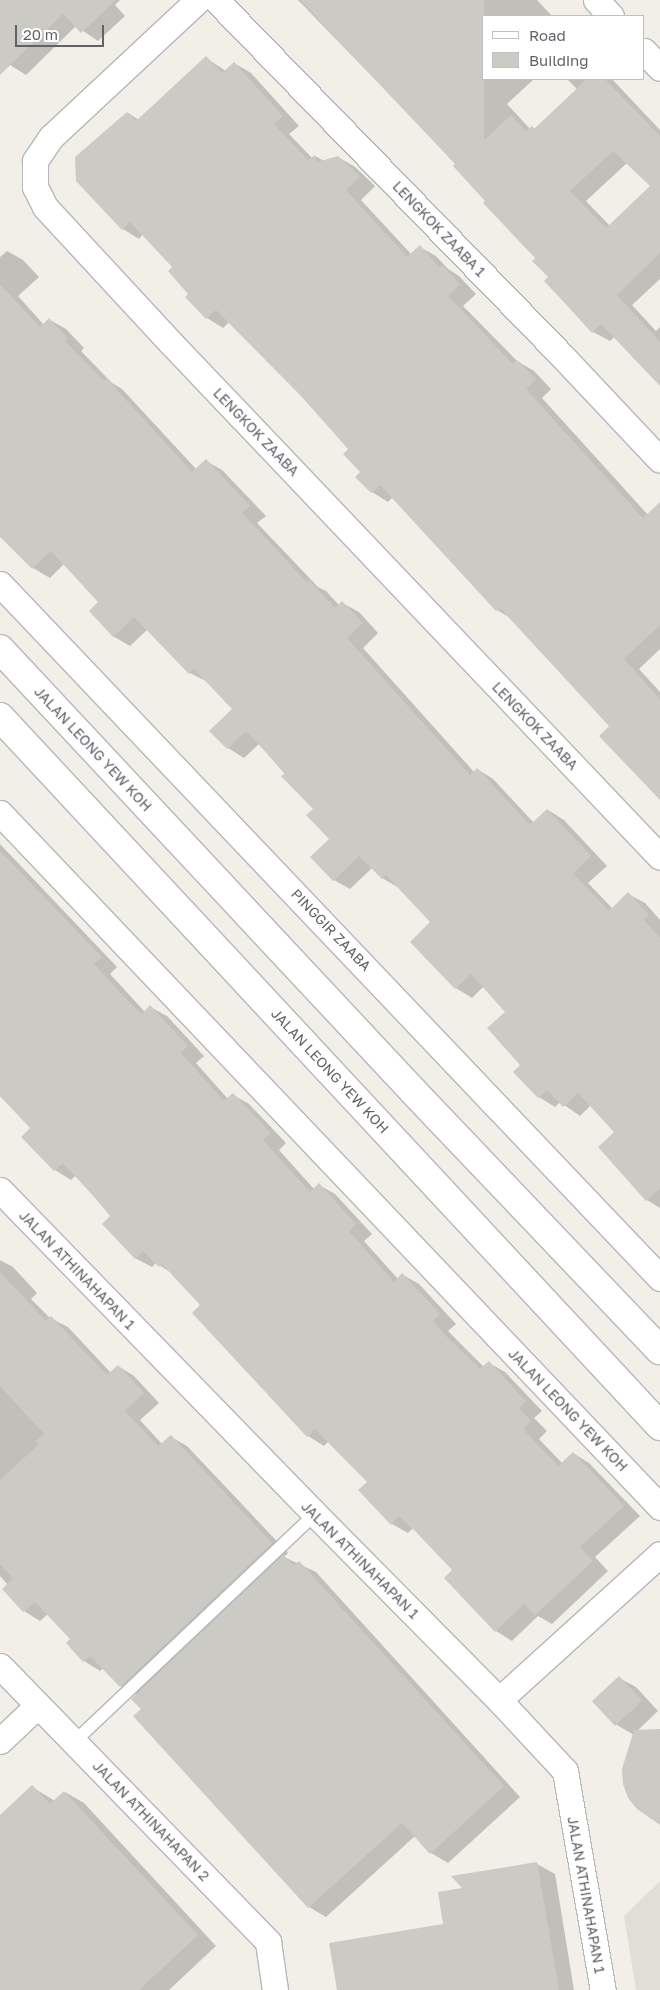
<!DOCTYPE html>
<html>
<head>
<meta charset="utf-8">
<style>
  body { margin:0 }
  #map { position:relative; width:660px; height:1990px; overflow:hidden; background:#f1efe8; font-family:"Golos Text",sans-serif }
  div>[style] { position:absolute }
  .education>* { inset:0; background:#e1ded6 }
  .shadow>* { inset:0; background:#0003 }
  .building>* { inset:0; background:#cccac5; transform-origin:0 0 }
  .roads { filter:drop-shadow(1px 0 #b5b8bc) drop-shadow(-1px 0 #b5b8bc) drop-shadow(0 1px #b5b8bc) drop-shadow(0 -1px #b5b8bc) }
  .service>* { height:12px; margin:-6px; padding:0 6px; transform-origin:6px; border-radius:6px; background:#fff }
  .minor>* { height:25px; margin:-12.5px; padding:0 12.5px; transform-origin:12.5px; border-radius:12.5px; background:#fff }
  .tertiary>* { height:28px; margin:-14px; padding:0 14px; transform-origin:14px; border-radius:14px; background:#fff }
  span { translate:-50% -50%; white-space:nowrap; text-align:center; line-height:1.15; -webkit-text-stroke:4px #fff; paint-order:stroke }
  .street-label { font-size:14px; color:#5f6368 }
  .legend { position:absolute; left:482px; top:15px; width:162px; height:65px; box-sizing:border-box; background:#fff; border:1px solid #bfc1c3; margin:0; padding:6px 9px; list-style:none; font-size:15px; color:#5f6368 }
  .legend li { display:flex; align-items:center; gap:10px; height:25px }
  .legend b { width:25px; border:1px solid #bfc1c3 }
  .scale { position:absolute; left:15px; top:25px; width:89px; height:22px; box-sizing:border-box; border:2px solid #5f6368; border-top:0; padding-left:6px; font-size:15px; line-height:18px; white-space:nowrap; color:#5f6368; -webkit-text-stroke:4px #fff; paint-order:stroke }
</style>
</head>
<body>
<div id="map">
  <div class="education">
    <div style="clip-path:polygon(660px 1881px,660px 1990px,636px 1990px,624px 1916px)"></div>
  </div>
  <div class="shadow">
    <div style="clip-path:polygon(0 0,120px 0,115px 5px,125px 16px,98px 41px,76px 26px,26px 75px,10px 65px,0 55px)"></div>
    <div style="clip-path:polygon(evenodd,298px 0,537px 0,552px 16px,484px 16px,484px 79px,534px 79px,507px 104px,530px 129px,532px 127px,536px 129px,577px 89px,567px 79px,612px 79px,660px 130px,660px 279px,632px 305px,656px 331px,660px 327px,660px 384px,615px 336px,610px 341px,593px 332px,537px 258px,457px 164px,298px 0,627px 163px,652px 186px,610px 226px,586px 201px,627px 163px)"></div>
    <div style="clip-path:polygon(206px 58px,226px 71px,234px 63px,251px 73px,299px 126px,289px 134px,312px 158px,315px 156px,324px 161px,338px 157px,355px 167px,375px 186px,361px 200px,411px 254px,420px 247px,436px 256px,448px 269px,459px 276px,476px 294px,463px 306px,517px 361px,534px 371px,551px 389px,542px 398px,648px 515px,660px 517px,660px 649px,639px 669px,660px 692px,660px 794px,611px 726px,512px 619px,497px 610px,393px 497px,388px 502px,372px 492px,350px 449px,302px 395px,229px 322px,223px 328px,207px 318px,174px 267px,143px 234px,139px 239px,123px 229px,128px 113px,139px 120px)"></div>
    <div style="clip-path:polygon(7px 251px,23px 260px,39px 277px,18px 296px,44px 325px,50px 320px,66px 329px,84px 348px,81px 351px,112px 383px,122px 389px,197px 470px,206px 461px,222px 470px,266px 516px,257px 523px,318px 587px,326px 591px,339px 605px,342px 603px,359px 612px,378px 633px,363px 648px,474px 772px,477px 769px,493px 779px,534px 823px,548px 810px,564px 820px,607px 866px,588px 883px,613px 909px,628px 894px,645px 903px,660px 920px,660px 1208px,647px 1200px,629px 1181px,615px 1133px,591px 1105px,580px 1116px,560px 1102px,555px 1107px,539px 1097px,514px 1072px,522px 1065px,507px 1012px,484px 986px,472px 998px,456px 988px,432px 923px,399px 888px,382px 878px,372px 868px,350px 889px,334px 880px,331px 839px,315px 809px,259px 744px,244px 758px,228px 748px,234px 709px,208px 682px,190px 673px,148px 629px,130px 646px,113px 636px,100px 602px,64px 564px,50px 578px,33px 568px,0 535px,0 257px)"></div>
    <div style="clip-path:polygon(0 844px,117px 967px,110px 974px,145px 1012px,150px 1007px,167px 1016px,204px 1056px,196px 1063px,228px 1099px,233px 1095px,249px 1104px,286px 1143px,279px 1150px,314px 1189px,319px 1185px,335px 1194px,372px 1234px,364px 1241px,398px 1279px,403px 1275px,419px 1284px,456px 1324px,448px 1331px,484px 1367px,489px 1363px,505px 1372px,542px 1411px,534px 1418px,547px 1431px,539px 1439px,562px 1463px,573px 1453px,589px 1463px,640px 1516px,595px 1557px,608px 1571px,552px 1624px,538px 1616px,512px 1641px,496px 1631px,454px 1570px,413px 1528px,408px 1533px,392px 1524px,369px 1482px,329px 1441px,324px 1446px,308px 1436px,193px 1313px,202px 1305px,173px 1274px,156px 1263px,152px 1267px,135px 1258px,112px 1216px,76px 1175px,71px 1180px,55px 1170px,32px 1129px,0 1096px)"></div>
    <div style="clip-path:polygon(0 1260px,13px 1267px,37px 1293px,31px 1299px,50px 1318px,68px 1327px,111px 1373px,118px 1366px,134px 1376px,159px 1403px,140px 1420px,162px 1444px,171px 1437px,187px 1446px,288px 1553px,284px 1557px,316px 1572px,520px 1797px,448px 1863px,431px 1853px,415px 1836px,326px 1917px,309px 1907px,143px 1709px,137px 1695px,121px 1686px,103px 1668px,100px 1671px,84px 1661px,67px 1643px,72px 1639px,48px 1614px,40px 1621px,24px 1611px,3px 1589px,8px 1585px,0 1576px)"></div>
    <div style="clip-path:polygon(619px 1678px,636px 1687px,658px 1711px,636px 1732px,660px 1731px,660px 1822px,634px 1735px,617px 1725px)"></div>
    <div style="clip-path:polygon(32px 1787px,55px 1801px,65px 1792px,84px 1803px,216px 1946px,169px 1990px,7px 1990px,0 1982px,0 1817px)"></div>
    <div style="clip-path:polygon(537px 1864px,555px 1874px,574px 1990px,338px 1990px,444px 1925px,464px 1889px)"></div>
  </div>
  <div class="building">
    <div style="clip-path:polygon(0 0,116px 0,81px 33px,63px 14px,0 75px)"></div>
    <div style="clip-path:polygon(evenodd,300px 0,484px 0,484px 140px,511px 115px,526px 131px,532px 126px,534px 129px,587px 79px,605px 79px,660px 136px,660px 253px,617px 295px,660px 342px,660px 386px,601px 324px,592px 333px,561px 299px,544px 281px,548px 277px,532px 261px,535px 258px,483px 203px,485px 201px,453px 166px,455px 164px,300px 0,613px 151px,650px 186px,606px 228px,570px 191px,613px 151px)"></div>
    <div style="clip-path:polygon(206px 56px,222px 73px,234px 62px,283px 116px,274px 124px,308px 160px,315px 155px,317px 162px,338px 156px,360px 176px,346px 190px,407px 257px,420px 245px,440px 268px,442px 265px,460px 284px,448px 296px,513px 364px,517px 360px,536px 379px,526px 389px,643px 518px,660px 502px,660px 625px,624px 659px,660px 699px,660px 800px,599px 736px,609px 726px,500px 608px,496px 611px,380px 485px,371px 493px,355px 477px,360px 472px,343px 454px,348px 449px,301px 396px,216px 310px,206px 319px,185px 297px,188px 294px,168px 271px,172px 267px,130px 222px,122px 230px,76px 181px,75px 157px,127px 112px,136px 121px)"></div>
    <div style="clip-path:polygon(0 284px,40px 327px,49px 318px,68px 338px,65px 341px,104px 381px,106px 378px,192px 472px,206px 459px,250px 506px,242px 513px,307px 582px,309px 580px,335px 608px,342px 601px,363px 623px,347px 638px,470px 775px,477px 768px,530px 825px,547px 809px,591px 856px,573px 873px,609px 911px,628px 892px,649px 915px,644px 920px,660px 938px,660px 1188px,646px 1201px,598px 1147px,614px 1132px,578px 1093px,563px 1107px,547px 1090px,538px 1098px,513px 1072px,520px 1065px,487px 1028px,505px 1012px,471px 974px,455px 989px,410px 942px,430px 922px,386px 875px,382px 879px,359px 856px,333px 881px,310px 857px,329px 839px,306px 815px,313px 809px,281px 776px,285px 773px,246px 731px,227px 749px,209px 731px,232px 709px,194px 669px,189px 674px,134px 617px,113px 637px,89px 611px,98px 602px,51px 551px,32px 569px,0 537px)"></div>
    <div style="clip-path:polygon(0 851px,102px 957px,94px 964px,130px 1003px,142px 1014px,150px 1005px,188px 1046px,181px 1053px,224px 1101px,233px 1093px,271px 1133px,263px 1140px,310px 1192px,319px 1183px,356px 1224px,349px 1231px,394px 1282px,402px 1273px,440px 1314px,433px 1321px,444px 1334px,480px 1369px,489px 1361px,526px 1401px,519px 1408px,531px 1421px,523px 1429px,558px 1466px,573px 1452px,624px 1506px,580px 1547px,593px 1561px,535px 1615px,524px 1604px,495px 1632px,444px 1578px,452px 1570px,416px 1532px,399px 1516px,391px 1525px,358px 1490px,367px 1482px,315px 1429px,307px 1437px,192px 1313px,200px 1305px,162px 1264px,159px 1267px,143px 1251px,135px 1259px,102px 1224px,110px 1216px,96px 1199px,63px 1163px,54px 1171px,21px 1137px,30px 1128px,0 1096px)"></div>
    <div style="clip-path:polygon(0 1272px,46px 1321px,51px 1316px,107px 1375px,118px 1365px,144px 1393px,125px 1411px,158px 1446px,171px 1435px,272px 1543px,120px 1687px,90px 1656px,83px 1662px,66px 1643px,70px 1639px,35px 1602px,23px 1612px,2px 1589px,13px 1578px,0 1564px,0 1480px,39px 1444px,36px 1441px,44px 1434px,0 1386px)"></div>
    <div style="clip-path:polygon(283px 1555px,294px 1566px,299px 1561px,504px 1786px,430px 1854px,402px 1823px,308px 1908px,133px 1716px,141px 1709px,131px 1699px)"></div>
    <div style="left:619px;top:1676px;width:34px;height:37px;rotate:47deg"></div>
    <div style="clip-path:polygon(660px 1729px,660px 1825px,637px 1809px,628px 1798px,623px 1784px,622px 1769px,634px 1730px)"></div>
    <div style="clip-path:polygon(32px 1785px,50px 1804px,64px 1791px,198px 1935px,139px 1990px,0 1990px,0 1815px)"></div>
    <div style="clip-path:polygon(537px 1862px,559px 1990px,337px 1990px,329px 1943px,443px 1924px,438px 1892px,462px 1888px,451px 1876px)"></div>
  </div>
  <div class="roads">
    <div class="service">
      <div style="left:74px;top:1742px;width:332px;rotate:-43.4deg"></div>
    </div>
    <div class="minor">
      <div style="left:198px;top:0;width:201px;rotate:137deg"></div>
      <div style="left:51px;top:137px;width:29px;rotate:124deg"></div>
      <div style="left:35px;top:161px;width:26px;rotate:90deg"></div>
      <div style="left:35px;top:187px;width:22px;rotate:63deg"></div>
      <div style="left:45px;top:207px;width:185px;rotate:47.2deg"></div>
      <div style="left:171px;top:343px;width:709px;rotate:46.43deg"></div>
      <div style="left:216px;top:0;width:498px;rotate:45.8deg"></div>
      <div style="left:563px;top:357px;width:141px;rotate:46.7deg"></div>
      <div style="left:596px;top:0;width:22px;rotate:47deg"></div>
      <div style="left:644px;top:51px;width:23px;rotate:47deg"></div>
      <div style="left:0;top:584px;width:958px;rotate:46.44deg"></div>
      <div style="left:0;top:813px;width:958px;rotate:46.44deg"></div>
      <div style="left:0;top:1190px;width:452px;rotate:45.8deg"></div>
      <div style="left:315px;top:1514px;width:262px;rotate:45.3deg"></div>
      <div style="left:499px;top:1700px;width:97px;rotate:47.1deg"></div>
      <div style="left:565px;top:1771px;width:222px;rotate:80.2deg"></div>
      <div style="left:0;top:1666px;width:385px;rotate:45.8deg"></div>
      <div style="left:268px;top:1942px;width:49px;rotate:81.7deg"></div>
      <div style="left:499px;top:1700px;width:217px;rotate:-42.2deg"></div>
      <div style="left:0;top:1741px;width:52px;rotate:-43.5deg"></div>
    </div>
    <div class="tertiary">
      <div style="left:0;top:649px;width:605px;rotate:46.94deg"></div>
      <div style="left:413px;top:1091px;width:358px;rotate:46.4deg"></div>
      <div style="left:0;top:717px;width:969px;rotate:47.05deg"></div>
    </div>
  </div>
  <div class="street-label">
    <span style="left:439px;top:229px;rotate:46deg">LENGKOK ZAABA 1</span>
    <span style="left:256px;top:432px;rotate:46deg">LENGKOK ZAABA</span>
    <span style="left:535px;top:726px;rotate:46deg">LENGKOK ZAABA</span>
    <span style="left:93px;top:749px;rotate:47deg">JALAN LEONG YEW KOH</span>
    <span style="left:331px;top:930px;rotate:46deg">PINGGIR ZAABA</span>
    <span style="left:330px;top:1071px;rotate:47deg">JALAN LEONG YEW KOH</span>
    <span style="left:77px;top:1270px;rotate:46deg">JALAN ATHINAHAPAN 1</span>
    <span style="left:568px;top:1410px;rotate:46deg">JALAN LEONG YEW KOH</span>
    <span style="left:360px;top:1560px;rotate:45deg">JALAN ATHINAHAPAN 1</span>
    <span style="left:151px;top:1821px;rotate:46deg">JALAN ATHINAHAPAN 2</span>
    <span style="left:586px;top:1895px;rotate:80deg">JALAN ATHINAHAPAN 1</span>
  </div>
  <ul class="legend">
  <li><b style="height:6px;background:#fff"></b>Road</li>
  <li><b style="height:14px;background:#cccac5"></b>Building</li>
  </ul>
  <div class="scale">20 m</div>
</div>
</body>
</html>
